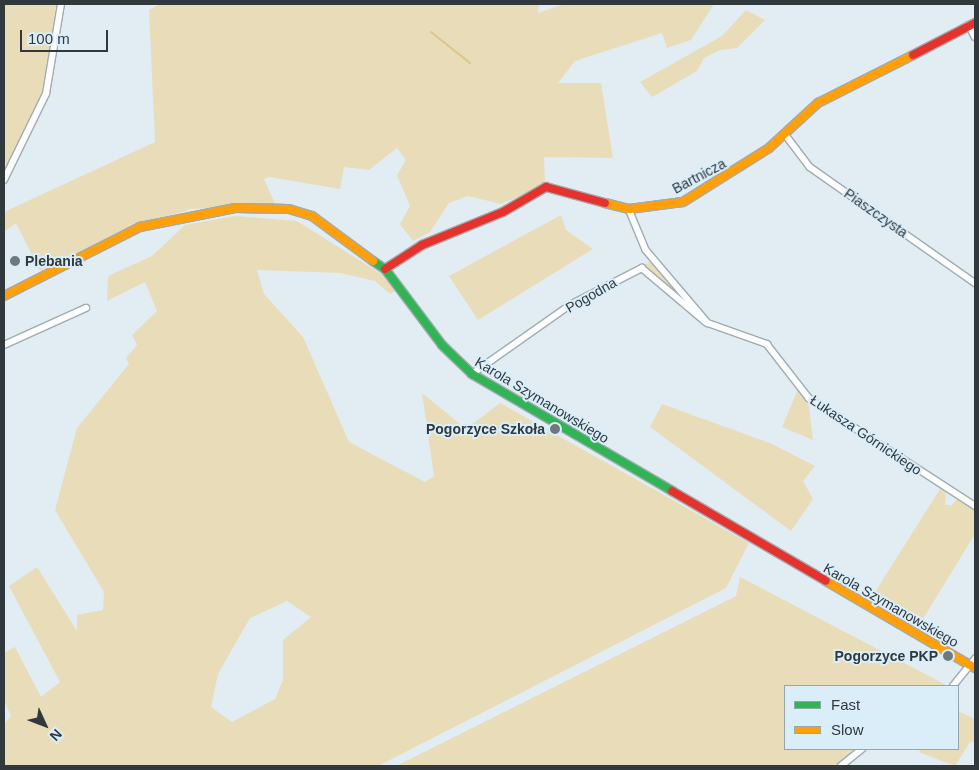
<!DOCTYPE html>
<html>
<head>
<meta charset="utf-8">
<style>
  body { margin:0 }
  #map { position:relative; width:979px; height:770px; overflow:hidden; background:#e1ecf3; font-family:Arial,sans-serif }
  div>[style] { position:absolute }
  .green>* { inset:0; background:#e9ddb9 }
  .stream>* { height:2px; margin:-1px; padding:0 1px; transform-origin:1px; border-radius:1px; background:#dbc68d }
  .roads { filter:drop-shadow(1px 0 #a2abb0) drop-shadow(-1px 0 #a2abb0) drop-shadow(0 1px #a2abb0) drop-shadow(0 -1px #a2abb0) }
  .street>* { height:5.5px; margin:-2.75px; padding:0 2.75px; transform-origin:2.75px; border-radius:2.75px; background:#fafcfd }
  .fast>* { height:8px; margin:-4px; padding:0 4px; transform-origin:4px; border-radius:4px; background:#30b455 }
  .slow>* { height:8px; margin:-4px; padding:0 4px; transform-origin:4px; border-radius:4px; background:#ff9f0a }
  .jam>* { height:8px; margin:-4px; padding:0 4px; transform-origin:4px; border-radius:4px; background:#e5322d }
  .dots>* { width:14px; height:14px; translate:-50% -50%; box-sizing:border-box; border:2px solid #daeefa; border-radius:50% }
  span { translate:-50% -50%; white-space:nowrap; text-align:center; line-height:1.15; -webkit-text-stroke:4px #daeefa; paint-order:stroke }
  .street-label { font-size:14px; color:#31393d }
  .poi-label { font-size:14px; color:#31393d; font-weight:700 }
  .left { translate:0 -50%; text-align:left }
  .right { translate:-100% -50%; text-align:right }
  .frame { position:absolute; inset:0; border:5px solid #31393d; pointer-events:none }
  .legend { position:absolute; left:784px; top:685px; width:175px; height:65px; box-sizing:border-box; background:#daeefa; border:1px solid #96a6ae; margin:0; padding:6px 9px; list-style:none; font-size:15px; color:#31393d }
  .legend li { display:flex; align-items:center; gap:10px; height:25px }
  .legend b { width:25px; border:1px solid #96a6ae }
  .north { position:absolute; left:20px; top:700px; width:50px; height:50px; -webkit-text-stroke:4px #daeefa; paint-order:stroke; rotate:133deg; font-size:14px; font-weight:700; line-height:20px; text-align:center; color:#31393d }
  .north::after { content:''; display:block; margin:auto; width:18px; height:22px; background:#31393d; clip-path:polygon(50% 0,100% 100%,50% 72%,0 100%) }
  .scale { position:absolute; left:20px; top:30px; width:88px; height:22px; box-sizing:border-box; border:2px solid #31393d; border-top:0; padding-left:6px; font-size:15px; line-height:18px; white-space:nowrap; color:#31393d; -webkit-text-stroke:4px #daeefa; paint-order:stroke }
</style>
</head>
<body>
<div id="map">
  <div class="green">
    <div style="clip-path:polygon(4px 4px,56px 4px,49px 78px,4px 175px)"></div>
    <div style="clip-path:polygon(160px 4px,539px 4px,538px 13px,564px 4px,714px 4px,691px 40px,667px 48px,662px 33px,575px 61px,558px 83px,601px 83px,613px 158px,544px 157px,545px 185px,501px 204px,468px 196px,449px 203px,430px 232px,413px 241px,400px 224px,410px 206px,397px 175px,406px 160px,397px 148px,369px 170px,344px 167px,340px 189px,269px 177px,264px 179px,276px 206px,191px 209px,130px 228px,40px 271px,16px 223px,4px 232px,4px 212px,155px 142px,149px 10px)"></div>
    <div style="clip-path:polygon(746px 10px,765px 20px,737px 48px,720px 50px,704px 58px,697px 71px,652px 97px,640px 82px,722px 36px)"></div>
    <div style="clip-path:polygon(561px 215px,566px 230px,593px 249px,478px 320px,449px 276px)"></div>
    <div style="clip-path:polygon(evenodd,235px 216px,297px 221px,381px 274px,395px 291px,390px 294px,375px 281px,341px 273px,257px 270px,264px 294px,303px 337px,349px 442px,425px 482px,434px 476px,422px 393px,466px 429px,500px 403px,749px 543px,726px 588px,378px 766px,4px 766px,4px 724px,11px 716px,4px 701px,4px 653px,15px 647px,41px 697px,60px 682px,9px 586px,37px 567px,77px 631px,77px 615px,103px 610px,104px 592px,55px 510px,77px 428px,129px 364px,126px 358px,137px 345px,132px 335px,157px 311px,145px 282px,107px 301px,108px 276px,152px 256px,185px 225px,235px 216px,287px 601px,311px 617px,283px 640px,283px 680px,275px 699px,232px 722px,211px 707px,218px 674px,250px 618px,287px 601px)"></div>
    <div style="clip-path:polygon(651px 261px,676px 286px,702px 318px,643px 266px)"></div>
    <div style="clip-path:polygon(798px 389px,808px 399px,813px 440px,782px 427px)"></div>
    <div style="clip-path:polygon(662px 404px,772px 444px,815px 466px,803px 481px,813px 499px,791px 531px,650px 427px)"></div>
    <div style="clip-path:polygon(940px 489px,946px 493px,945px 505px,952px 505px,957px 499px,975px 510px,975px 534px,918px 627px,870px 600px)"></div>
    <div style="clip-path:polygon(740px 577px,948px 686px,785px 686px,785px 749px,857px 749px,837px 766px,396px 766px,736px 596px)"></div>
    <div style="clip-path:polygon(958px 711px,975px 719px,975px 742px,970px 742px,955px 766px,921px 753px,918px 749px,958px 749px)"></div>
  </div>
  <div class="stream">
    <div style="left:431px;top:32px;width:50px;rotate:38.5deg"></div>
  </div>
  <div class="roads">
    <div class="street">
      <div style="left:969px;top:25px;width:13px;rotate:63deg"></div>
      <div style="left:785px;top:134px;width:41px;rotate:52.9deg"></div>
      <div style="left:810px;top:167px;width:202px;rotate:35.1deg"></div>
      <div style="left:4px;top:180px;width:96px;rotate:-64deg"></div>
      <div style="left:46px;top:94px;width:91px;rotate:-80.5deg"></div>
      <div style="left:629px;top:209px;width:44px;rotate:67.5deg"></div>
      <div style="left:646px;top:250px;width:96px;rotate:49.7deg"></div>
      <div style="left:708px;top:323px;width:63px;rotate:19.6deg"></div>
      <div style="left:767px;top:344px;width:68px;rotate:52.1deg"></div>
      <div style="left:809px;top:398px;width:198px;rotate:33deg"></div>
      <div style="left:4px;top:345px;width:90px;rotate:-24.3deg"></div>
      <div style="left:472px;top:374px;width:120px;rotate:-35.1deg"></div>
      <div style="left:570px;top:305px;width:81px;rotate:-27.2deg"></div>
      <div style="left:642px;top:268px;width:84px;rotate:40.2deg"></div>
      <div style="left:953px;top:686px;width:35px;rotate:-51deg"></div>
      <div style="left:841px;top:766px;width:27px;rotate:-39deg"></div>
    </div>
    <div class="fast">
      <div style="left:373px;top:261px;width:14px;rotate:34deg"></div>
      <div style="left:385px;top:269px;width:95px;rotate:53.1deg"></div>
      <div style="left:442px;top:345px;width:42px;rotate:44deg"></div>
      <div style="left:472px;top:374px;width:232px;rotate:30.3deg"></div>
    </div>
    <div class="slow">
      <div style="left:605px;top:203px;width:25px;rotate:14deg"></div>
      <div style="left:629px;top:209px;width:54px;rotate:-7.4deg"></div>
      <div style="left:683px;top:202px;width:102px;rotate:-32.1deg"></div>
      <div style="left:769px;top:148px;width:67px;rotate:-42.6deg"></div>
      <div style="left:818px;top:103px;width:106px;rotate:-26.8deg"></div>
      <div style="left:4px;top:296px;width:153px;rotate:-26.9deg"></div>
      <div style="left:140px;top:227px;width:97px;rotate:-11.3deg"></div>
      <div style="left:235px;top:208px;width:54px;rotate:1.1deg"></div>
      <div style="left:289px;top:209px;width:24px;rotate:17deg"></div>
      <div style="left:312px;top:216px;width:76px;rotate:36.4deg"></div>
      <div style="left:826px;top:581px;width:173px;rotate:30.3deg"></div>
    </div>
    <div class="jam">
      <div style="left:913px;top:55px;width:70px;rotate:-27.3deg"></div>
      <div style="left:385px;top:269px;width:44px;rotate:-33deg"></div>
      <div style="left:422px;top:245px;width:87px;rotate:-22.2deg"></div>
      <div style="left:503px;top:212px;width:50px;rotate:-30.2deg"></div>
      <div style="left:546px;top:187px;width:61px;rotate:15.2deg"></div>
      <div style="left:672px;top:491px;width:178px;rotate:30.3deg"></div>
    </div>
  </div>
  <div class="dots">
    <div style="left:15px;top:261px;background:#6f787d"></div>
    <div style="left:555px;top:429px;background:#6f787d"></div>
    <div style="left:948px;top:656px;background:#6f787d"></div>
  </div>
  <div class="street-label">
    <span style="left:699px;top:176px;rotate:-28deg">Bartnicza</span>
    <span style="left:876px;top:213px;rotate:35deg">Piaszczysta</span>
    <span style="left:591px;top:295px;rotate:-30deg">Pogodna</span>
    <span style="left:542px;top:400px;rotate:31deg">Karola Szymanowskiego</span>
    <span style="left:866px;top:435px;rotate:34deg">Łukasza Górnickiego</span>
    <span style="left:891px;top:605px;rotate:30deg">Karola Szymanowskiego</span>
  </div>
  <div class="poi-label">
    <span class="left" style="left:25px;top:261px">Plebania</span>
    <span class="right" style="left:545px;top:429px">Pogorzyce Szkoła</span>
    <span class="right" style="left:938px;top:656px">Pogorzyce PKP</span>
  </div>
  <div class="frame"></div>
  <ul class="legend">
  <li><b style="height:6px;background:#30b455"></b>Fast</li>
  <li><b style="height:6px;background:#ff9f0a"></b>Slow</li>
  </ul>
  <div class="north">N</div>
  <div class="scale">100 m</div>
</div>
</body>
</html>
